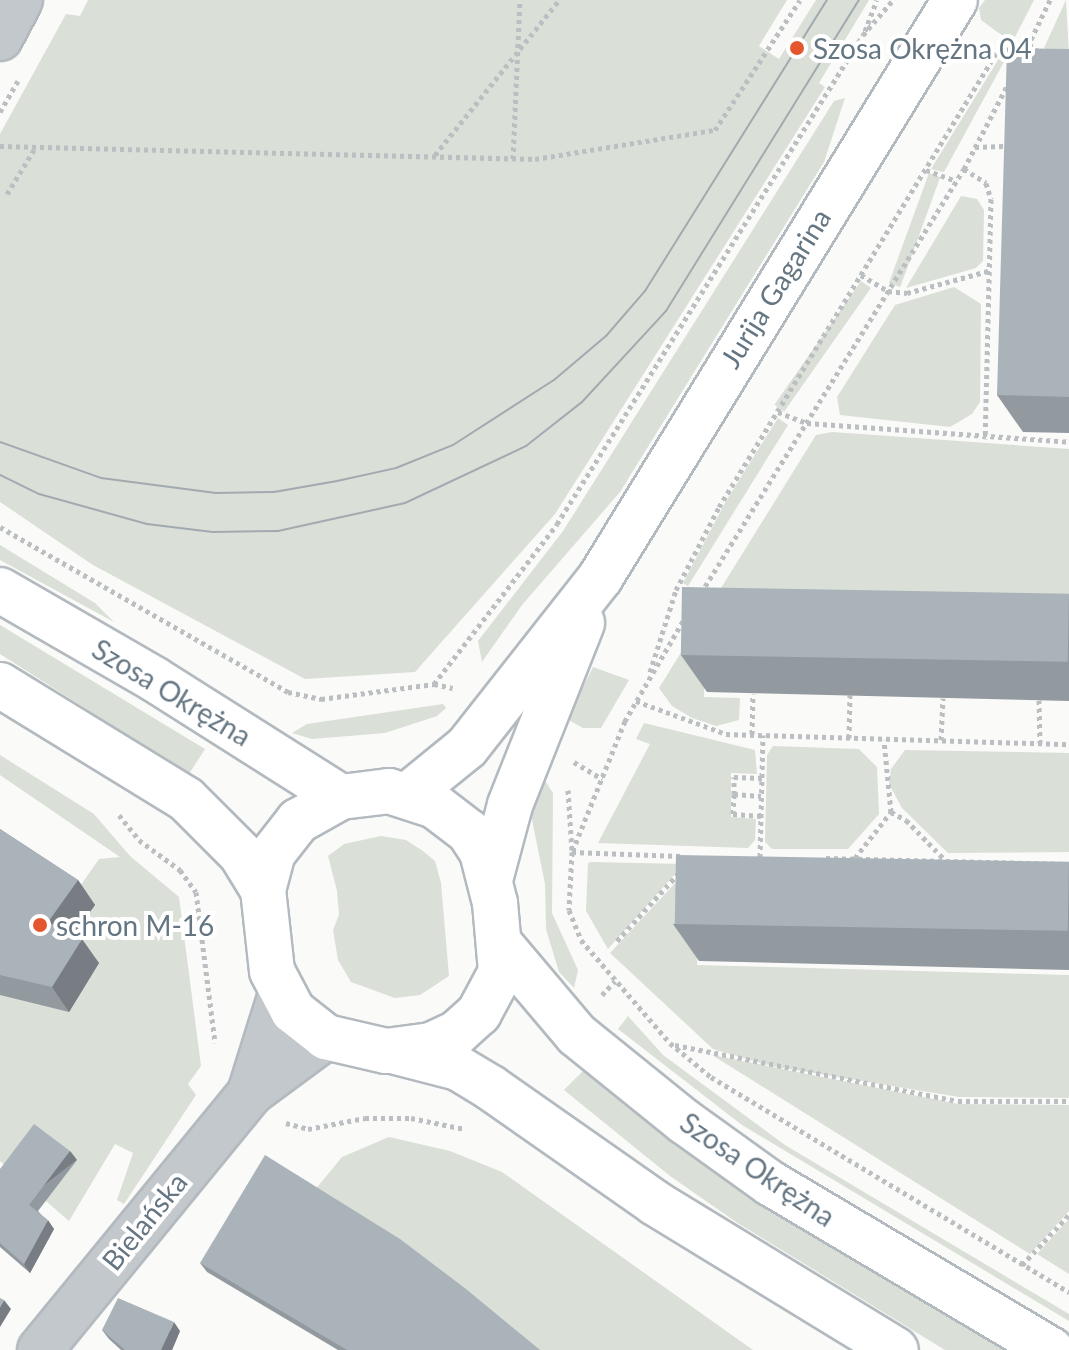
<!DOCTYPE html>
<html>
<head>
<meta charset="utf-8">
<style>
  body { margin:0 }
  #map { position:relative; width:1069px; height:1350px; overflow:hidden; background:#fafaf8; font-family:Lato,sans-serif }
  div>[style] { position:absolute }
  .green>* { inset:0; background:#dadfd7; transform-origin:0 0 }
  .path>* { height:5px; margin-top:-2.5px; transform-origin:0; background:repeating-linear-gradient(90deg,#bbbfc2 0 4px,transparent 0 8px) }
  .roads { filter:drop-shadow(2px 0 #b3babf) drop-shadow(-2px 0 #b3babf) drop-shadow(0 2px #b3babf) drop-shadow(0 -2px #b3babf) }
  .street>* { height:44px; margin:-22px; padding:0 22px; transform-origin:22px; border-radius:22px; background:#c3c8cc }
  .secondary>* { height:44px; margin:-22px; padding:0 22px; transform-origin:22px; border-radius:22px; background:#fff }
  .tram>* { height:2px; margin:-1px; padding:0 1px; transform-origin:1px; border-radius:1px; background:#a2aab0 }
  .wall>* { inset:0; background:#929a9f }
  .shaded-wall>* { inset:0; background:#777d82; transform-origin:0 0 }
  .building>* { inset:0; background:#aab3b9; transform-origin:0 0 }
  .dots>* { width:22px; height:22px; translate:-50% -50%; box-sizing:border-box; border:4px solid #fff; border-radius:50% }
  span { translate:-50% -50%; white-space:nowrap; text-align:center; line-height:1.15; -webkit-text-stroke:8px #fff; paint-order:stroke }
  .poi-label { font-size:28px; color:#657683 }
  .left { translate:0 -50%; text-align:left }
  .street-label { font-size:28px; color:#657683 }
</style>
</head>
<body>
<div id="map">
  <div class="green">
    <div style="clip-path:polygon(88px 0,787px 0,759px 46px,779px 59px,816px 0,869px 0,819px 83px,825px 87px,555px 514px,415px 672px,305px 679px,93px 565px,0 502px,0 134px,66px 14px,80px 16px)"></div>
    <div style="clip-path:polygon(985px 0,1034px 0,1015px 37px,1007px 39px,981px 20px,979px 8px)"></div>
    <div style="clip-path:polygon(1066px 0,1069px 55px,1054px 55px,1044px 48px)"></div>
    <div style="clip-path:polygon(1006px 47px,1012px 47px,944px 172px,931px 169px)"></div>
    <div style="clip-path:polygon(845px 98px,824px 162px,620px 492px,522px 605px,482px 662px,478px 641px,563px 531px,834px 101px)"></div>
    <div style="left:929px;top:173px;width:12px;height:117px;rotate:20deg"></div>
    <div style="clip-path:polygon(961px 196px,977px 199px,984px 210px,983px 261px,976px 268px,906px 288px)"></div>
    <div style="left:861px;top:281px;width:12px;height:151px;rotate:35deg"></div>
    <div style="clip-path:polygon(954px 287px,981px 304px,980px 402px,972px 414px,950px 427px,840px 415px,837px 397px,895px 305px)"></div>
    <div style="clip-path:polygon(778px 418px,788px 425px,688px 586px,683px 583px,726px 501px)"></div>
    <div style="clip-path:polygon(832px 432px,1069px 449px,1069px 630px,706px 623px,704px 697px,740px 698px,739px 720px,716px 726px,692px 718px,672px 706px,659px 688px,816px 435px)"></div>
    <div style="clip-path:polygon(0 545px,95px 603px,114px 622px,0 560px)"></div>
    <div style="clip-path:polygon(0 625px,205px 749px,189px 774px,0 654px)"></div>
    <div style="clip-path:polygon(593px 667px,629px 680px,601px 728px,583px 728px,567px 719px)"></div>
    <div style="clip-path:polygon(443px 704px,446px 708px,437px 716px,385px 733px,312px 739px,292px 733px,307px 724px)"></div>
    <div style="clip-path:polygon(644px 723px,755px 750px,757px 774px,731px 773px,731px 817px,756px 819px,755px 840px,748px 848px,598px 843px,650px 744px,636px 739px)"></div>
    <div style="clip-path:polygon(773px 746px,859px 749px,877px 767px,879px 814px,848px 849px,772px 849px,765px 842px,767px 755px)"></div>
    <div style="clip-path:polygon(905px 750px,1069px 753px,1069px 852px,948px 853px,902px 808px,889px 784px,891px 769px)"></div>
    <div style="clip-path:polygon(0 755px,94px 814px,130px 856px,179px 897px,201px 1066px,188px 1084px,196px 1095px,124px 1204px,117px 1200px,133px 1153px,115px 1144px,69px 1221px,0 1161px,0 842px,76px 892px,99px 859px,120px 857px,0 775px)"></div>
    <div style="clip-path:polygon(540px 773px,553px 793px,552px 913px,578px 970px,574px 988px,559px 972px,546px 929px,545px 884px,531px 815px)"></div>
    <div style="clip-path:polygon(381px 836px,406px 840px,423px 851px,435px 861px,441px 883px,449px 976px,420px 995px,395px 998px,351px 982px,338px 960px,333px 930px,339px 915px,337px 891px,328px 856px,344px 844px)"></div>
    <div style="clip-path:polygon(588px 863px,592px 862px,684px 864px,608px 949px,586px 911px)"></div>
    <div style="clip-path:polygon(692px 865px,700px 887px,697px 965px,1069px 975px,1069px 1098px,959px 1097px,771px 1066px,713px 1049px,610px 953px)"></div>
    <div style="clip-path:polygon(628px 1016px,663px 1055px,785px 1145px,1069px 1314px,1069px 1321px,742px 1125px,618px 1029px)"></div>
    <div style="clip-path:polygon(712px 1055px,958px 1104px,1069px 1105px,1069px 1211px,1030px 1254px)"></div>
    <div style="clip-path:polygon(585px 1069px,737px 1187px,1007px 1350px,945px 1350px,736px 1222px,670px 1176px,564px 1090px)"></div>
    <div style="clip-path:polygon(389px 1137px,450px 1151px,502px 1172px,753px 1350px,535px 1350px,314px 1191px,342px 1157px)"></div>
    <div style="clip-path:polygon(1069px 1219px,1069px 1274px,1037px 1254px)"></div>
  </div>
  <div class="path">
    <div style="left:865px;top:31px;width:33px;rotate:-69deg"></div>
    <div style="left:1024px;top:54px;width:60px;rotate:-64.3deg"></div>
    <div style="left:0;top:112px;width:36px;rotate:-60deg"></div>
    <div style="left:0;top:146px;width:535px;rotate:1.39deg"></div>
    <div style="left:535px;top:159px;width:182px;rotate:-9.2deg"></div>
    <div style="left:715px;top:130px;width:155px;rotate:-56.8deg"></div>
    <div style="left:975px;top:147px;width:35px;rotate:-2deg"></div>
    <div style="left:435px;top:155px;width:198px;rotate:-51.3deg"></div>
    <div style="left:513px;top:159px;width:159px;rotate:-87.5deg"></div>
    <div style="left:964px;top:169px;width:26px;rotate:32deg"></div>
    <div style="left:986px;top:183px;width:17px;rotate:73deg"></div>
    <div style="left:991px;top:199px;width:240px;rotate:91.4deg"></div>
    <div style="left:926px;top:170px;width:32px;rotate:20deg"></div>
    <div style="left:7px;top:194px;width:52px;rotate:-58.5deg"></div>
    <div style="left:861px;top:275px;width:31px;rotate:31deg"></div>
    <div style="left:888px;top:291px;width:19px;rotate:6deg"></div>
    <div style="left:907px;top:293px;width:84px;rotate:-15.2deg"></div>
    <div style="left:778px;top:412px;width:31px;rotate:21deg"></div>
    <div style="left:807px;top:423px;width:263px;rotate:4.1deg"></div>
    <div style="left:0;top:527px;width:332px;rotate:29.8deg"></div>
    <div style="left:288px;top:692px;width:34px;rotate:12deg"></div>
    <div style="left:321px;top:699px;width:114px;rotate:-7.6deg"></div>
    <div style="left:434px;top:684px;width:19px;rotate:12deg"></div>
    <div style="left:701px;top:593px;width:499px;rotate:-58.2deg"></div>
    <div style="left:964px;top:169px;width:96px;rotate:-62.6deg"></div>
    <div style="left:683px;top:621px;width:116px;rotate:120.1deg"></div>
    <div style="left:625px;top:721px;width:141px;rotate:112deg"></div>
    <div style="left:572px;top:852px;width:58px;rotate:93deg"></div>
    <div style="left:569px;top:910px;width:32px;rotate:68deg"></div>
    <div style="left:581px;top:940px;width:136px;rotate:49.2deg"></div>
    <div style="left:670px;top:1043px;width:53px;rotate:39.7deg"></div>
    <div style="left:711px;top:1077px;width:418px;rotate:31deg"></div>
    <div style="left:650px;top:672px;width:86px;rotate:-72.4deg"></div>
    <div style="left:676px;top:590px;width:93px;rotate:-62.6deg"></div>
    <div style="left:719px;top:507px;width:539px;rotate:-58.58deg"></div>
    <div style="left:1000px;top:47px;width:29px;rotate:-6deg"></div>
    <div style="left:1029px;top:44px;width:13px;rotate:39deg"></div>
    <div style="left:434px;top:684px;width:202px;rotate:-52.4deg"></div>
    <div style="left:557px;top:524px;width:577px;rotate:-57.96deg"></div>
    <div style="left:863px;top:35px;width:46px;rotate:-49.4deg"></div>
    <div style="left:1039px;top:700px;width:43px;rotate:88.7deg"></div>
    <div style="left:636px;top:701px;width:96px;rotate:20.1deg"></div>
    <div style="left:726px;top:734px;width:343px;rotate:1.7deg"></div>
    <div style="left:752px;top:734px;width:40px;rotate:-88.6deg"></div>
    <div style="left:849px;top:738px;width:43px;rotate:-88.7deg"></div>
    <div style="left:941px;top:740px;width:42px;rotate:-87.3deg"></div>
    <div style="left:574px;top:762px;width:33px;rotate:31deg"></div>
    <div style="left:568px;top:790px;width:62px;rotate:86.3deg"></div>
    <div style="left:572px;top:852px;width:108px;rotate:2.1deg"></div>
    <div style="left:734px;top:794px;width:27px;rotate:4deg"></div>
    <div style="left:891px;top:812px;width:17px;rotate:28deg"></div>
    <div style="left:906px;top:820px;width:57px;rotate:45.7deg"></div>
    <div style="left:119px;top:815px;width:32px;rotate:51deg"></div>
    <div style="left:139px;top:840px;width:51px;rotate:36.2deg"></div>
    <div style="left:180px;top:870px;width:27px;rotate:54deg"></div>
    <div style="left:196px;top:892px;width:152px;rotate:82.8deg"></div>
    <div style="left:761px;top:816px;width:28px;rotate:-176deg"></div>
    <div style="left:733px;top:814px;width:20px;rotate:-87deg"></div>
    <div style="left:734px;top:794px;width:17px;rotate:-90deg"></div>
    <div style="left:734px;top:777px;width:28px;rotate:2deg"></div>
    <div style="left:760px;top:857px;width:122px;rotate:-88.6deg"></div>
    <div style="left:826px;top:858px;width:243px;rotate:1.4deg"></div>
    <div style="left:855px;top:858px;width:58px;rotate:-52deg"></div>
    <div style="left:891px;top:812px;width:72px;rotate:-95.6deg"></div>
    <div style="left:617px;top:941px;width:91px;rotate:-47.7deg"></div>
    <div style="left:602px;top:995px;width:19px;rotate:-47deg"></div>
    <div style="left:675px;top:1045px;width:288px;rotate:11.2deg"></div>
    <div style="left:958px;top:1101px;width:111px"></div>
    <div style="left:286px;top:1123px;width:23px;rotate:15deg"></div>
    <div style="left:308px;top:1129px;width:58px;rotate:-10.9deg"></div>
    <div style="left:365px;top:1118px;width:46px"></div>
    <div style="left:411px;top:1118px;width:55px;rotate:11.5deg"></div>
    <div style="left:1022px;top:1265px;width:69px;rotate:-46.8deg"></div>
  </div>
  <div class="roads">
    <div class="street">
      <div style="left:0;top:38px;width:43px;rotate:-62.2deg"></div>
      <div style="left:250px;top:1093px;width:104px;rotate:-72.6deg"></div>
      <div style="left:40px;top:1350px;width:332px;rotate:-50.7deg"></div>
      <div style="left:250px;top:1093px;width:94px;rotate:-36.4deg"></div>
    </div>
    <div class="secondary">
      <div style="left:0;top:590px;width:178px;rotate:30deg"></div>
      <div style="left:154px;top:679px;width:221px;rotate:32.3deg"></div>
      <div style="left:0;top:685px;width:218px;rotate:31.5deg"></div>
      <div style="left:186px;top:799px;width:78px;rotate:45deg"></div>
      <div style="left:241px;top:854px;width:42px;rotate:58.6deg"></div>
      <div style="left:389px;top:791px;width:48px;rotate:18.1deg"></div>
      <div style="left:435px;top:806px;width:43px;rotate:37.4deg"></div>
      <div style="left:469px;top:832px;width:24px;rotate:57deg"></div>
      <div style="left:482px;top:852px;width:53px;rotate:75.7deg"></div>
      <div style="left:495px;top:903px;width:69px;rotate:85deg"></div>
      <div style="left:501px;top:972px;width:47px;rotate:118.2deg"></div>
      <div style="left:479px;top:1013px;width:30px;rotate:138deg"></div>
      <div style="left:457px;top:1033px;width:29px;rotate:155deg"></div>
      <div style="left:431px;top:1045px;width:45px;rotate:172.4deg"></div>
      <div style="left:386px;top:1051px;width:62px;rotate:-166.9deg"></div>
      <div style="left:326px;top:1037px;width:42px;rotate:-141.8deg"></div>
      <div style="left:293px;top:1011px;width:45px;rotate:-117.7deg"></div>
      <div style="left:272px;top:971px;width:81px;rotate:-96.3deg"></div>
      <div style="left:263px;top:890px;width:38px;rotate:-75deg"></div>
      <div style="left:273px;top:853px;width:41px;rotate:-52deg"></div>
      <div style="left:298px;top:821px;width:49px;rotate:-29.2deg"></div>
      <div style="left:341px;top:797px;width:48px;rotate:-7.1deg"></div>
      <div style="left:408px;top:795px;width:76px;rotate:-39.1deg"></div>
      <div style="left:467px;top:747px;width:215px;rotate:-51.8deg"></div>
      <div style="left:600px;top:578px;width:678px;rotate:-58.44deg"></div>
      <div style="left:491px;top:876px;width:73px;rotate:-75deg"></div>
      <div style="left:510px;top:805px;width:196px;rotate:-68.4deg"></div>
      <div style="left:500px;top:944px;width:119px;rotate:49.8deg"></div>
      <div style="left:577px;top:1035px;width:139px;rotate:38.9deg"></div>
      <div style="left:685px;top:1122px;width:105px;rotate:35.7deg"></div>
      <div style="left:770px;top:1183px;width:327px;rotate:30.7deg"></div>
      <div style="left:396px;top:1052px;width:64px;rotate:14.5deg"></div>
      <div style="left:458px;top:1068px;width:39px;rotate:31deg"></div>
      <div style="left:491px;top:1088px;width:200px;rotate:35deg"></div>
      <div style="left:655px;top:1203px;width:282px;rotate:31.4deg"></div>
    </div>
  </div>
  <div class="tram">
    <div style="left:0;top:442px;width:107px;rotate:19.6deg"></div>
    <div style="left:101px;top:478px;width:116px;rotate:7.4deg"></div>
    <div style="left:216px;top:493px;width:58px;rotate:-1deg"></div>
    <div style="left:274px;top:492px;width:64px;rotate:-9.9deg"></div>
    <div style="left:337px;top:481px;width:60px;rotate:-12.4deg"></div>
    <div style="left:396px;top:468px;width:61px;rotate:-22deg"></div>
    <div style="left:453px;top:445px;width:120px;rotate:-32.8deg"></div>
    <div style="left:554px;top:380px;width:68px;rotate:-40.2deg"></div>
    <div style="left:606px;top:336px;width:60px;rotate:-49.1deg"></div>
    <div style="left:645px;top:291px;width:343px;rotate:-58deg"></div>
    <div style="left:0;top:475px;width:43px;rotate:26deg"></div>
    <div style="left:39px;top:494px;width:112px;rotate:15.5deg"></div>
    <div style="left:147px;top:524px;width:66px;rotate:6.9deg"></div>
    <div style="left:213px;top:532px;width:65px;rotate:-0.9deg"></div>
    <div style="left:278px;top:531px;width:130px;rotate:-12.4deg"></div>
    <div style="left:405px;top:503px;width:134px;rotate:-25.2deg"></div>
    <div style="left:526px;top:446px;width:71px;rotate:-38.2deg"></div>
    <div style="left:582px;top:402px;width:124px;rotate:-47.3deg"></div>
    <div style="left:666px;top:311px;width:366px;rotate:-58.2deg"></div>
  </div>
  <div class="wall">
    <div style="clip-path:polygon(1069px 49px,1069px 433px,1023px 432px,997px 395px)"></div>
    <div style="clip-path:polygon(1069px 596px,1069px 701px,707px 692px,681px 655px)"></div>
    <div style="clip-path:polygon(0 829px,78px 880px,95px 905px,74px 934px,99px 963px,69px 1012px,0 995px)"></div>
    <div style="clip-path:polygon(1069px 864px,1069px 970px,699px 961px,673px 924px)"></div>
    <div style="clip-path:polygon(70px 1151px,77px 1160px,38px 1211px,54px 1229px,30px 1273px,0 1247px,0 1169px)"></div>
    <div style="clip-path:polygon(200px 1263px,540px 1350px,338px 1350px,207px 1272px)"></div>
    <div style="clip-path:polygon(102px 1330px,180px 1331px,172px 1350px,121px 1350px,109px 1339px)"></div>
  </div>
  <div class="shaded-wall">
    <div style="clip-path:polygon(78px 880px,95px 905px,65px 946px,48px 922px)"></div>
    <div style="clip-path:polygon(82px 939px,99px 963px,69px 1012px,52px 987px)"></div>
    <div style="left:70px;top:1151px;width:11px;height:68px;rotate:52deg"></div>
    <div style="clip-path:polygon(48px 1220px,54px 1229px,30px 1273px,24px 1264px)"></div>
    <div style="clip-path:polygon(4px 1300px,11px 1309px,0 1327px,0 1307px)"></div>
    <div style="clip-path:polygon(174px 1322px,180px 1331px,172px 1350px,161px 1350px)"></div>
  </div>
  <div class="building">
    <div style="clip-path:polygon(1007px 48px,1069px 49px,1069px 397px,997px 395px)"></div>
    <div style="left:682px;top:587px;width:387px;height:68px;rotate:1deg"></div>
    <div style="clip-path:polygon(0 829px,78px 880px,48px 922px,82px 939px,52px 987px,0 975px)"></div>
    <div style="left:676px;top:855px;width:393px;height:69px;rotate:1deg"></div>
    <div style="clip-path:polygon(34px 1124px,70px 1151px,29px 1205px,48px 1220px,24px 1264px,0 1243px,0 1169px)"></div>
    <div style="clip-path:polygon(265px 1155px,400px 1239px,466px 1289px,540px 1350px,347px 1350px,200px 1263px)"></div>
    <div style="clip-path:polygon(0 1298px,4px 1300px,0 1307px)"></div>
    <div style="clip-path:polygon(118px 1298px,174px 1322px,161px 1350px,125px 1350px,102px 1330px)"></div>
  </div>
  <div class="dots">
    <div style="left:797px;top:48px;background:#e4572e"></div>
    <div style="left:40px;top:925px;background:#e4572e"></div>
  </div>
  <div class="poi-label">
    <span class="left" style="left:813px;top:48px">Szosa Okrężna 04</span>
    <span class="left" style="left:56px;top:925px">schron M-16</span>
  </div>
  <div class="street-label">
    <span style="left:775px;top:288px;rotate:-58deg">Jurija Gagarina</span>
    <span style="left:172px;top:692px;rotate:31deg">Szosa Okrężna</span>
    <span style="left:758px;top:1169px;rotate:34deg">Szosa Okrężna</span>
    <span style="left:144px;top:1221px;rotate:-51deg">Bielańska</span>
  </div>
</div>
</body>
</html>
